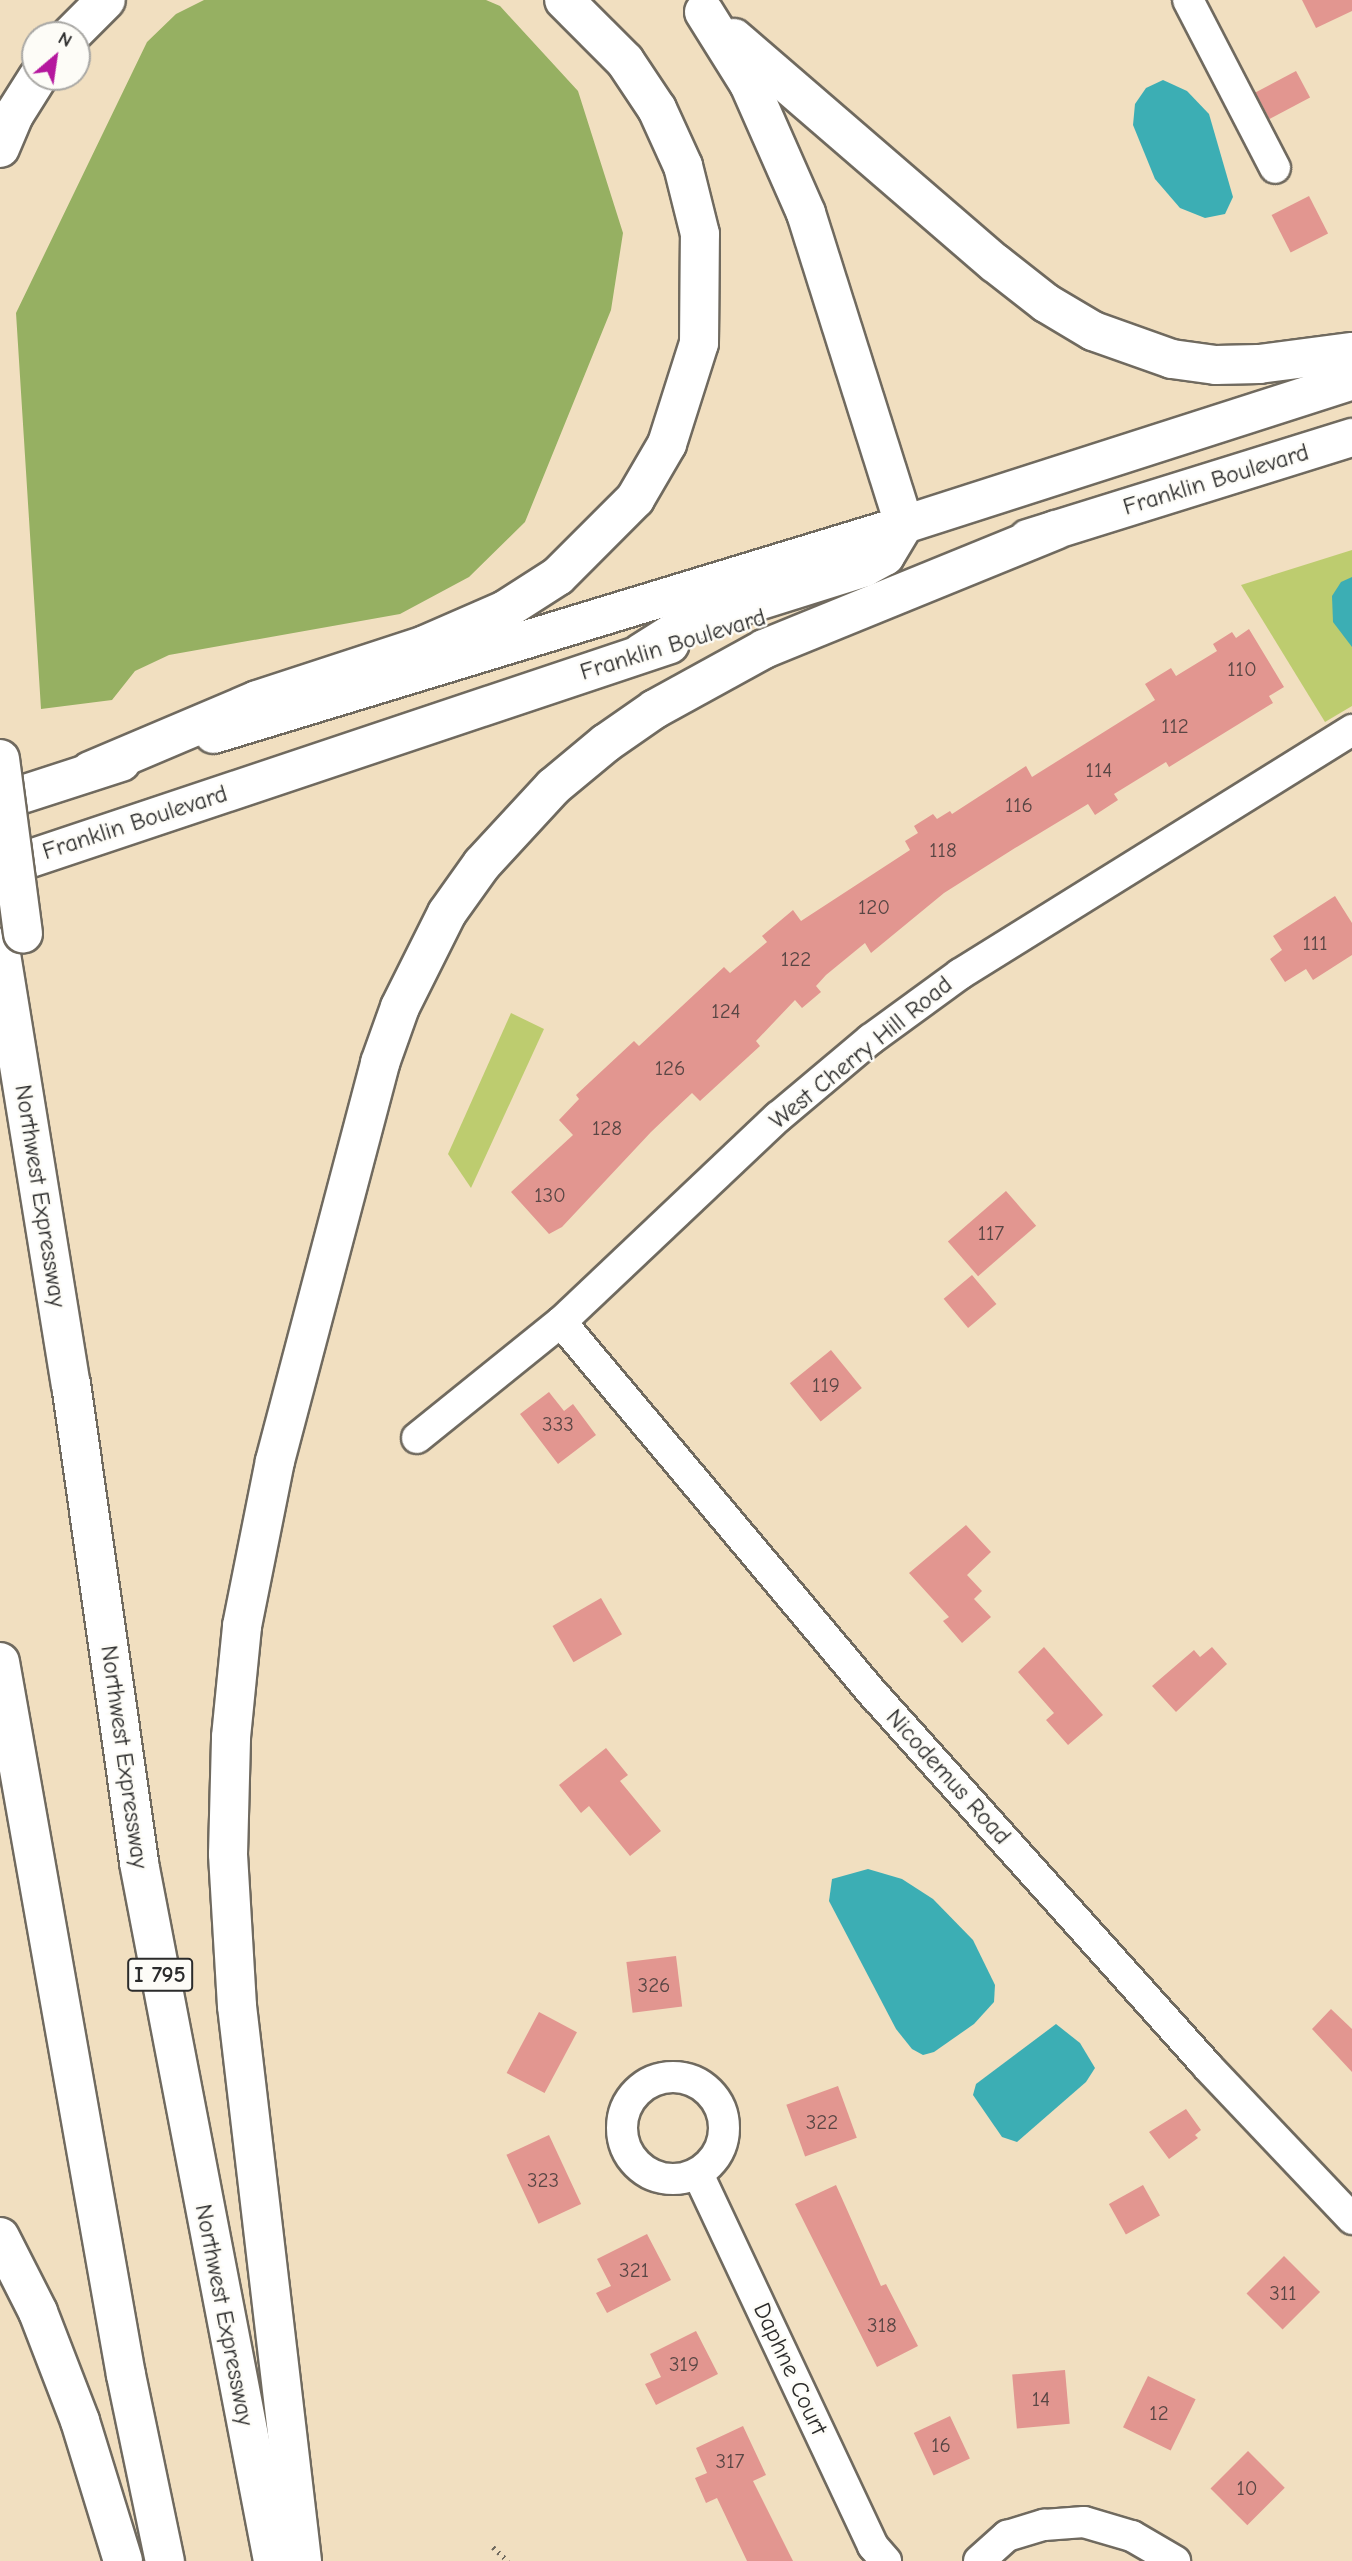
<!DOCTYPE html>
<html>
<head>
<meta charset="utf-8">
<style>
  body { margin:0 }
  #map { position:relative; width:1352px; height:2561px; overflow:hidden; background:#f1dfc0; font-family:"Comic Neue",sans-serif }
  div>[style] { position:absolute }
  .green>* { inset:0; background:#bdcc6f }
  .forest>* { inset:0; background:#96b062 }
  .water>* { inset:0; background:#3caeb4 }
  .building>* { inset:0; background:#e29690; transform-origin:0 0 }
  .path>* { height:4.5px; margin-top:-2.25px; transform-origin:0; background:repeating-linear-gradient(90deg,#706a5f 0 2px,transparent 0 7px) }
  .roads { filter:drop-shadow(2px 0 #706a5f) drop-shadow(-2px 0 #706a5f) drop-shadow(0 2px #706a5f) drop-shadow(0 -2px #706a5f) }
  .minor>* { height:30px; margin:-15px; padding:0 15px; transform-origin:15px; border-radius:15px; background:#fff }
  .minor>.ring { margin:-15px; padding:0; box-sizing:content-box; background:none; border:30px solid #fff; border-radius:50% }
  .major>* { height:37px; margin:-18.5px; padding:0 18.5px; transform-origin:18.5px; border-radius:18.5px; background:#fff }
  .highway>* { height:38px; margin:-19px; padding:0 19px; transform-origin:19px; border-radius:19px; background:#fff }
  .bridges { filter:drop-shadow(2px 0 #706a5f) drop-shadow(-2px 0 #706a5f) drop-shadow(0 2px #706a5f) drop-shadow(0 -2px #706a5f) }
  .highway-bridge>* { height:38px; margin:-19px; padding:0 19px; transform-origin:19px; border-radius:19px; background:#fff }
  span { translate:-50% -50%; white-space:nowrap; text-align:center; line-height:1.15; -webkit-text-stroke:5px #fdfcf7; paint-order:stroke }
  .number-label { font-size:21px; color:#594644 }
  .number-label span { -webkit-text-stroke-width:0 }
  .shield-label span { padding:2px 5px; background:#fdfcf7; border:2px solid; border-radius:5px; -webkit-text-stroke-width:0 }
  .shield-label { font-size:23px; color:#2b2b2b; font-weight:700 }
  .street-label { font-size:24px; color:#2b2b2b }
  .north { position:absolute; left:21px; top:21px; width:70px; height:70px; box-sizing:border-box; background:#fdfcf7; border:2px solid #a9a8a5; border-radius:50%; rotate:29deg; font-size:19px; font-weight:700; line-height:28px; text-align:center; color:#2b2b2b }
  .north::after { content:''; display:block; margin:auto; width:24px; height:32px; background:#b5179e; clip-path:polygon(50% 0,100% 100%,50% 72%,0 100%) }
</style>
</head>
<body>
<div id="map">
  <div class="green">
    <div style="clip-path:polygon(1352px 550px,1352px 706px,1325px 722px,1241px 585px)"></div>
    <div style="clip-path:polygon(511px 1013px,544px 1029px,471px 1188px,448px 1154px)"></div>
  </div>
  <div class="forest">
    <div style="clip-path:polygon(204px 0,486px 0,500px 6px,578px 91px,623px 233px,611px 310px,525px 522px,469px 577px,400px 614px,169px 655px,135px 671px,112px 700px,41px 709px,16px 313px,147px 42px,176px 14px)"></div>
  </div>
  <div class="water">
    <div style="clip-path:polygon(1163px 80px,1187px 91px,1209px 114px,1233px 197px,1225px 214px,1205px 218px,1180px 208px,1155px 179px,1133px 125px,1135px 104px,1146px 88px)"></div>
    <div style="clip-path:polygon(1352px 577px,1352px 647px,1333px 622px,1332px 596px,1341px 582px)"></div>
    <div style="clip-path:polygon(868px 1869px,902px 1879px,933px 1899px,973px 1940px,995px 1985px,994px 2002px,974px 2024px,934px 2052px,923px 2055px,912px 2049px,896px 2029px,829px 1901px,832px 1879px)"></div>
    <div style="clip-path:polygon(1056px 2024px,1080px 2043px,1095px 2068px,1086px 2082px,1017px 2142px,1002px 2137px,973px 2095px,976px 2084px)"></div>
  </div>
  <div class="building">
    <div style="clip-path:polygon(1302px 0,1352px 0,1352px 11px,1316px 28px)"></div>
    <div style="left:1296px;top:71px;width:30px;height:46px;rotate:62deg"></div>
    <div style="left:1309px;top:196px;width:42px;height:42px;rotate:63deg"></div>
    <div style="clip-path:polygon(1249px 629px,1284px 687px,1269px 696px,1273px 703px,1169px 767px,1166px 762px,1114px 794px,1118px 800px,1095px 815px,1088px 804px,1015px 848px,944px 893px,871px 953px,865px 943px,826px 975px,816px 986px,821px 992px,802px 1008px,795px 1000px,756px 1041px,760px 1046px,700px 1101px,692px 1093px,651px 1132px,562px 1227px,549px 1234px,511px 1192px,573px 1135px,559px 1120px,579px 1099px,576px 1095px,634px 1041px,639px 1046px,724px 967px,730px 973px,767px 942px,762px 936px,793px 910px,801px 921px,910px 850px,905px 841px,918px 833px,914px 826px,933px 814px,937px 819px,950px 811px,952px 814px,1026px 766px,1032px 777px,1155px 700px,1145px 684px,1171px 668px,1176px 676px,1217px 651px,1213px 644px,1232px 632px,1236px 638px)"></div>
    <div style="clip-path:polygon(1335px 896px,1352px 923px,1352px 955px,1313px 980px,1306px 969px,1285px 982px,1270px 959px,1282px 950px,1273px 936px)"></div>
    <div style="left:1006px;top:1191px;width:46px;height:77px;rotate:49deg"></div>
    <div style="left:972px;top:1275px;width:38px;height:37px;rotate:50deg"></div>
    <div style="left:831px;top:1350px;width:49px;height:53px;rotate:51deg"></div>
    <div style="clip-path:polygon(549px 1392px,564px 1411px,573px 1404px,596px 1435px,558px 1464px,520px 1414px)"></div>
    <div style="clip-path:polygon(966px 1525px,991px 1552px,967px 1575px,982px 1591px,974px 1599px,991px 1617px,962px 1643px,943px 1621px,949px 1617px,909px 1573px)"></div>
    <div style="left:601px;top:1598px;width:42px;height:56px;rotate:60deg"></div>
    <div style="clip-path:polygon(1044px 1647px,1103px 1715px,1068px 1745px,1046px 1720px,1054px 1713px,1018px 1672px)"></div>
    <div style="clip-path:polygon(1212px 1647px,1227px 1664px,1176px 1712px,1152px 1686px,1194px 1650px,1200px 1657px)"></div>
    <div style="clip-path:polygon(606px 1748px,628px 1775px,620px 1781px,661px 1831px,630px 1856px,589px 1806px,581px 1813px,559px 1785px)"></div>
    <div style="left:676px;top:1956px;width:51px;height:50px;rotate:83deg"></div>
    <div style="clip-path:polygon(1331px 2009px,1352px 2029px,1352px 2072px,1312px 2029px)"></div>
    <div style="left:539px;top:2012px;width:43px;height:69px;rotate:28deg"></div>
    <div style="left:838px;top:2086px;width:55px;height:55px;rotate:70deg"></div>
    <div style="clip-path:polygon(1186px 2109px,1201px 2130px,1195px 2135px,1198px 2138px,1169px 2159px,1149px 2132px)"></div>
    <div style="left:549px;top:2135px;width:76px;height:47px;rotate:65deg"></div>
    <div style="clip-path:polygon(836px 2185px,881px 2286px,886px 2284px,918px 2346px,877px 2367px,795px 2204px)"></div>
    <div style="left:1143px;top:2185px;width:35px;height:39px;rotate:61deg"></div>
    <div style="clip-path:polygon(647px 2234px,671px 2280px,607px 2313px,596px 2293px,611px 2286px,597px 2259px)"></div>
    <div style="left:1284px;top:2256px;width:51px;height:53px;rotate:45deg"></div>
    <div style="clip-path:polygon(696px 2331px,718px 2374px,656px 2405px,645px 2384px,661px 2377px,650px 2354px)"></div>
    <div style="left:1065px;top:2370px;width:54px;height:53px;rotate:85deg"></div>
    <div style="left:1148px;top:2376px;width:53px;height:57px;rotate:26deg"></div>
    <div style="left:950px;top:2416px;width:47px;height:40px;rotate:65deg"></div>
    <div style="clip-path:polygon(743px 2426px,766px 2475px,753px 2481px,793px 2561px,747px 2561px,717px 2498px,706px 2503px,695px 2478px,707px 2473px,696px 2448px)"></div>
    <div style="left:1248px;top:2451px;width:52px;height:53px;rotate:45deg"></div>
  </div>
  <div class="path">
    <div style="left:493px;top:2547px;width:21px;rotate:43deg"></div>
  </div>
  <div class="roads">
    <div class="minor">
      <div style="left:1188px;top:0;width:189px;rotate:62.6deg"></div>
      <div style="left:561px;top:1322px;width:491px;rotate:50deg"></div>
      <div style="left:877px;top:1698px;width:494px;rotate:48.1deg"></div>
      <div style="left:1207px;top:2066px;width:211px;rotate:46.5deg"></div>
      <div style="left:417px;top:1438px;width:185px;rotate:-38.9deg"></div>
      <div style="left:561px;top:1322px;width:299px;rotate:-43.4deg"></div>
      <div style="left:778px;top:1117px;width:121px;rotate:-40deg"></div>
      <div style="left:871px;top:1039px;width:110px;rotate:-36.1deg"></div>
      <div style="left:960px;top:974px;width:462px;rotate:-31.9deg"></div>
      <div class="ring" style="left:622px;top:2077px;width:72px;height:72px"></div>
      <div style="left:698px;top:2174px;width:411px;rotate:64.8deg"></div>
      <div style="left:873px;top:2546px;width:20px;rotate:49deg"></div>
      <div style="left:979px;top:2561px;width:38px;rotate:-42deg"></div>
      <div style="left:1007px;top:2536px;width:39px;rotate:-17deg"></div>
      <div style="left:1044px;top:2525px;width:40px;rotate:-4.3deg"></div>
      <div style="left:1084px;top:2522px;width:50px;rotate:16.3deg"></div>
      <div style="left:1132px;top:2536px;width:50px;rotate:30.2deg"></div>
    </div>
    <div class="major">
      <div style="left:1027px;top:538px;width:340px;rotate:-17.3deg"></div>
      <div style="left:213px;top:734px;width:722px;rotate:-16.9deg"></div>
      <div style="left:904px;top:524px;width:471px;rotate:-17.8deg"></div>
      <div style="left:0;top:801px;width:127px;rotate:-17.9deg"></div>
      <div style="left:0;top:868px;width:706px;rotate:-18.49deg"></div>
    </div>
    <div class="highway">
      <div style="left:71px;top:35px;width:49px;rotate:-45deg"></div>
      <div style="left:734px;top:38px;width:345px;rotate:40.8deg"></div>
      <div style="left:995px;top:263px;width:65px;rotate:38.1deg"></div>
      <div style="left:1046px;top:303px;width:55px;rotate:30.8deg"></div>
      <div style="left:1093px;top:331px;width:84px;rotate:19.5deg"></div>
      <div style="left:1172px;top:359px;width:44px;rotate:7.8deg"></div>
      <div style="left:1216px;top:365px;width:43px;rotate:-1.3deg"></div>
      <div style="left:1259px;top:364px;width:94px;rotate:-7.4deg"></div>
      <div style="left:0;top:148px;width:36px;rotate:-67deg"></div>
      <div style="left:14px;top:115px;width:45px;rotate:-57.7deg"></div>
      <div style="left:641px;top:653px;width:58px;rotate:-32.3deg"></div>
      <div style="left:690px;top:622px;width:183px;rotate:-17.4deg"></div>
      <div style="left:865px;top:567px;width:23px;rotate:-29deg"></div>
      <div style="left:885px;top:556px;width:37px;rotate:-59deg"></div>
      <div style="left:904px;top:524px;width:326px;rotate:-107.5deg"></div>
      <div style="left:806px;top:213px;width:141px;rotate:-113.8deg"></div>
      <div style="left:749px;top:84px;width:85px;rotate:-122deg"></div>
      <div style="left:90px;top:771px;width:181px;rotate:-23deg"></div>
      <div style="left:257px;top:700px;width:177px;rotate:-18.1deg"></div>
      <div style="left:425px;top:645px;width:87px;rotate:-23.6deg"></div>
      <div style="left:505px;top:610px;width:63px;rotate:-32.7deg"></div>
      <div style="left:558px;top:576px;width:109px;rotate:-45deg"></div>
      <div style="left:635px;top:499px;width:64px;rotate:-59.8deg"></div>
      <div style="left:667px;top:444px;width:106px;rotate:-72.4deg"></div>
      <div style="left:699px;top:343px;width:109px;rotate:-89.5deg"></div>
      <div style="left:700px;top:234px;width:70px;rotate:-104deg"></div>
      <div style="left:683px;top:166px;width:63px;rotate:-114.5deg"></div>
      <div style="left:657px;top:109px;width:58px;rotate:-123.7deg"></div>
      <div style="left:625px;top:61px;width:86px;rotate:-135deg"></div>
      <div style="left:0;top:948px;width:442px;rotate:80.8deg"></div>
      <div style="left:71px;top:1384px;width:484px;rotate:81.9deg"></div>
      <div style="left:139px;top:1863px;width:711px;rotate:79.13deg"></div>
      <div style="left:0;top:1662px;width:724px;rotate:79.98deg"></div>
      <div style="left:126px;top:2375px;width:190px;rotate:78.2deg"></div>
      <div style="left:0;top:2237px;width:84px;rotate:63.1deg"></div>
      <div style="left:38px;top:2312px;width:117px;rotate:68.9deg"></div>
      <div style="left:80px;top:2421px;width:146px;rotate:72.9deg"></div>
      <div style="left:302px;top:2561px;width:559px;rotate:-96.68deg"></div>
      <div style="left:237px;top:2006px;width:152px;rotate:-93.4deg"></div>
      <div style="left:228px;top:1854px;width:117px;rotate:-88.5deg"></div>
      <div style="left:231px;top:1737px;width:112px;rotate:-84.3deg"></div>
      <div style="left:242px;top:1626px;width:168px;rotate:-78.7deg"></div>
      <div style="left:275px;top:1461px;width:412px;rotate:-75.2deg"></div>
      <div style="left:380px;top:1063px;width:59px;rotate:-70.3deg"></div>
      <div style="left:400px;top:1007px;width:105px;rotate:-63.4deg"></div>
      <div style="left:447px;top:913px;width:60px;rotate:-54.5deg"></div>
      <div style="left:482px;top:864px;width:105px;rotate:-47.3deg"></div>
      <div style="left:553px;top:787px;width:69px;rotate:-39.7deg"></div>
      <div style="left:606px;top:743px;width:60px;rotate:-34.8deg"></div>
      <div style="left:655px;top:709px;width:124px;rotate:-28.8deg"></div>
      <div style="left:764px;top:649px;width:315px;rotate:-22.2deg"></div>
    </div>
  </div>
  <div class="bridges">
    <div class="highway-bridge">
      <div style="left:0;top:759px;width:176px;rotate:82.5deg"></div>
    </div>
  </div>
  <div class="number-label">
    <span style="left:1242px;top:669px">110</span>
    <span style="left:1175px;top:726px">112</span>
    <span style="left:1099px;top:770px">114</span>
    <span style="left:1019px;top:805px">116</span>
    <span style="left:943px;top:850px">118</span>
    <span style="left:874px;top:907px">120</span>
    <span style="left:1315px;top:943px">111</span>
    <span style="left:796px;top:959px">122</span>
    <span style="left:726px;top:1011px">124</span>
    <span style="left:670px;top:1068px">126</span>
    <span style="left:607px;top:1128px">128</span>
    <span style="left:550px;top:1195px">130</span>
    <span style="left:991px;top:1233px">117</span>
    <span style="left:826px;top:1385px">119</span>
    <span style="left:558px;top:1424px">333</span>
    <span style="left:654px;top:1985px">326</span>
    <span style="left:822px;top:2122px">322</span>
    <span style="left:543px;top:2180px">323</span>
    <span style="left:634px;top:2270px">321</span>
    <span style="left:1283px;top:2293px">311</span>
    <span style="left:882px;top:2325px">318</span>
    <span style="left:684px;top:2364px">319</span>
    <span style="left:1041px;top:2399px">14</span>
    <span style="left:1159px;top:2413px">12</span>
    <span style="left:941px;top:2445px">16</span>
    <span style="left:730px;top:2461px">317</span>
    <span style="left:1247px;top:2488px">10</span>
  </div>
  <div class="shield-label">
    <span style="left:160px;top:1975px">I 795</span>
  </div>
  <div class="street-label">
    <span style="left:1216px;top:480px;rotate:-17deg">Franklin Boulevard</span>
    <span style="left:673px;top:645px;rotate:-17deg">Franklin Boulevard</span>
    <span style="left:135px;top:823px;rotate:-18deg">Franklin Boulevard</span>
    <span style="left:861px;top:1053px;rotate:-39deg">West Cherry Hill Road</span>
    <span style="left:40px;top:1196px;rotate:81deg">Northwest Expressway</span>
    <span style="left:124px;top:1757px;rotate:82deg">Northwest Expressway</span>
    <span style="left:948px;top:1777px;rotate:48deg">Nicodemus Road</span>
    <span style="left:224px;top:2315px;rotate:79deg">Northwest Expressway</span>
    <span style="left:790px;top:2369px;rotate:65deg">Daphne Court</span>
  </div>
  <div class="north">N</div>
</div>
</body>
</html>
